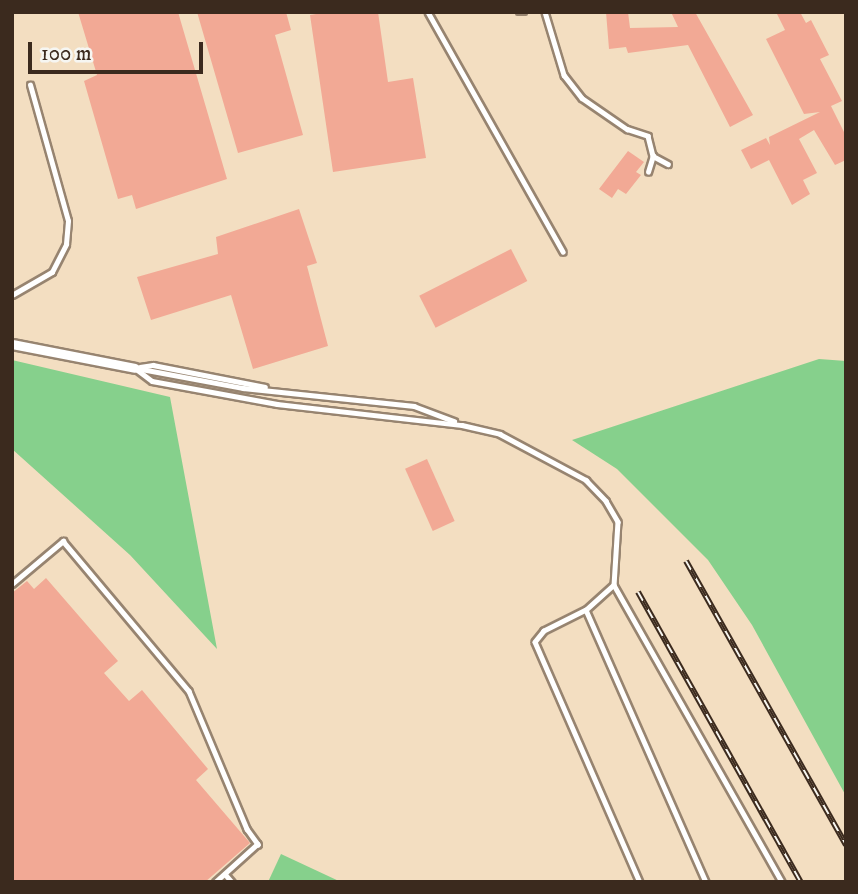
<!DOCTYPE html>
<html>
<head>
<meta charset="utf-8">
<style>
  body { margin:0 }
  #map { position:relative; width:858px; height:894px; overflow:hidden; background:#f3dec1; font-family:"IM FELL DW Pica",serif }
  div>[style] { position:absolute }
  .green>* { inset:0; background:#86d08c }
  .building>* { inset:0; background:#f2a995; transform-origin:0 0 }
  .roads { filter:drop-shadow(2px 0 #978470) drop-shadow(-2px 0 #978470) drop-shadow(0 2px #978470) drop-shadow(0 -2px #978470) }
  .lane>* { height:4.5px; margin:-2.25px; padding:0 2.25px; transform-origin:2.25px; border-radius:2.25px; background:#fff }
  .street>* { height:9px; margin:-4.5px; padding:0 4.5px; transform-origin:4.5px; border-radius:4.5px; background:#fff }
  .rail>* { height:6px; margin-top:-3px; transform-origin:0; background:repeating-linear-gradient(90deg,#f6f6f2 0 10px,#3b2a1e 0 20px); box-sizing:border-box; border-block:2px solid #3b2a1e }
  span { translate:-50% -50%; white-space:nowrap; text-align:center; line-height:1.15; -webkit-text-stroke:7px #f6f6f2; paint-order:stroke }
  .frame { position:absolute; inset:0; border:14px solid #3b2a1e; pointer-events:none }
  .scale { position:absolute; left:28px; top:42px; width:175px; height:32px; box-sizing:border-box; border:4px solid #3b2a1e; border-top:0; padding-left:9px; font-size:21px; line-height:24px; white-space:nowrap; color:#3b2a1e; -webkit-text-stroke:5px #f6f6f2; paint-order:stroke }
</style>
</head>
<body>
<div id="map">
  <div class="green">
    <div style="clip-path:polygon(819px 359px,846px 361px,846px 796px,752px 625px,708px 560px,617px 469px,572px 440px)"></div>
    <div style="clip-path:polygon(12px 360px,170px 397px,217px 649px,130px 555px,12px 449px)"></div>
    <div style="clip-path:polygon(281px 854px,341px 882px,268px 882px)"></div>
  </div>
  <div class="building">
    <div style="clip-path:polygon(78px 12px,178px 12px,227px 179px,136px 209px,132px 195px,118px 199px,84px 81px,97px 75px)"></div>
    <div style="clip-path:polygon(197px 12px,286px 12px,291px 30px,275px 35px,303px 135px,238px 153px)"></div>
    <div style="clip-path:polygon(328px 12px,378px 12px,388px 82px,413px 78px,426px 158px,333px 172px,310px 15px)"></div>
    <div style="clip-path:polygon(606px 12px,628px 12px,630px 28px,678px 27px,671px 12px,695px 12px,753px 115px,730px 127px,688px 45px,628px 53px,626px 47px,609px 49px)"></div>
    <div style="clip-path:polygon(776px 12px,800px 12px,806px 23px,811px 20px,829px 55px,820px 59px,842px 101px,831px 106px,846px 136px,846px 160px,835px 165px,814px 130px,799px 139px,817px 173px,803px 180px,810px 194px,792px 205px,769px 160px,751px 169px,741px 150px,766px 138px,770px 145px,769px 137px,820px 112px,804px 114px,766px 39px,785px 30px)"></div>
    <div style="clip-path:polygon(628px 151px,644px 162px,636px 172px,641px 175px,626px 194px,618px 189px,612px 198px,599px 189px)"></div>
    <div style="clip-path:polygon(299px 209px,317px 263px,307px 266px,328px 346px,253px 369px,231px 295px,151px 320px,137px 277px,218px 254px,216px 237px)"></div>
    <div style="left:511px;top:249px;width:36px;height:103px;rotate:63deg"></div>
    <div style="left:427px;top:459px;width:68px;height:24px;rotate:66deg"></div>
    <div style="clip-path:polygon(46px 578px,118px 661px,104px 673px,129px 701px,142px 690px,208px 769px,196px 780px,250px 843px,205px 882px,12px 882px,12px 593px,27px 581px,34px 589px)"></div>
  </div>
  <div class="roads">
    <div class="lane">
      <div style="left:428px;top:12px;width:275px;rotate:60.6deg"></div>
      <div style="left:519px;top:12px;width:5px"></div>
      <div style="left:545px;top:12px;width:66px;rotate:73.2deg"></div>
      <div style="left:564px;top:75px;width:29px;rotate:52deg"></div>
      <div style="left:582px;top:98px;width:55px;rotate:34.6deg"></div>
      <div style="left:627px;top:129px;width:22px;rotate:18deg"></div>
      <div style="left:648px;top:136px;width:21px;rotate:76deg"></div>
      <div style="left:653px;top:156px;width:17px;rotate:28deg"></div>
      <div style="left:648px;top:172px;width:17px;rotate:-73deg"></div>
      <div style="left:12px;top:295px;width:46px;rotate:-29.9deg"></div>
      <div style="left:52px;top:272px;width:31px;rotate:-63deg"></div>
      <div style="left:66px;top:244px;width:23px;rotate:-85deg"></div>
      <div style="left:68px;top:221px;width:141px;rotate:-105.6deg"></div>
      <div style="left:140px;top:367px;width:13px;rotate:-9deg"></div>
      <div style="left:153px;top:365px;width:114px;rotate:11.1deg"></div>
      <div style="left:135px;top:368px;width:21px;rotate:37deg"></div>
      <div style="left:152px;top:381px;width:127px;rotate:10.4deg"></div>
      <div style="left:277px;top:404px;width:186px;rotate:6.5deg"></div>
      <div style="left:462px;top:425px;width:39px;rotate:13deg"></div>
      <div style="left:500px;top:434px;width:98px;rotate:28.1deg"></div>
      <div style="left:586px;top:480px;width:29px;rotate:46deg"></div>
      <div style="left:606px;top:501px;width:24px;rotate:60deg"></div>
      <div style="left:618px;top:522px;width:63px;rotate:93.6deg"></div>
      <div style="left:614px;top:585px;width:341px;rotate:60.5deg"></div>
      <div style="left:136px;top:368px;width:109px;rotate:10.6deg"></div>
      <div style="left:243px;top:388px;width:172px;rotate:6deg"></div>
      <div style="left:414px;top:406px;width:43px;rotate:20.6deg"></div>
      <div style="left:12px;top:584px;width:67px;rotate:-40.1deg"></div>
      <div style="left:63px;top:541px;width:196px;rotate:50deg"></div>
      <div style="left:189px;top:691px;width:150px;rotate:67.2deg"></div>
      <div style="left:247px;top:829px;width:19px;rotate:54deg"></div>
      <div style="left:258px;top:844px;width:57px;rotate:137.9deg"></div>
      <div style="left:614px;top:585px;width:38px;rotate:138deg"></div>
      <div style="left:586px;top:610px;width:297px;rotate:66.2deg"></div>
      <div style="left:586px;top:610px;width:47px;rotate:153.4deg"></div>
      <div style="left:544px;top:631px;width:14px;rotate:129deg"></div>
      <div style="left:535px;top:642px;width:262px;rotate:66.4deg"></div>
      <div style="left:225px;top:874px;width:11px;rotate:49deg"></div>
    </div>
    <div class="street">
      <div style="left:12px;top:344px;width:125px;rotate:11deg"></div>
    </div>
  </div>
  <div class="rail">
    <div style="left:686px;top:561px;width:326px;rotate:60.6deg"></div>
    <div style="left:638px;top:592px;width:333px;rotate:60.7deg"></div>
  </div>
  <div class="frame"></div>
  <div class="scale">100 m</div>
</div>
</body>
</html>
